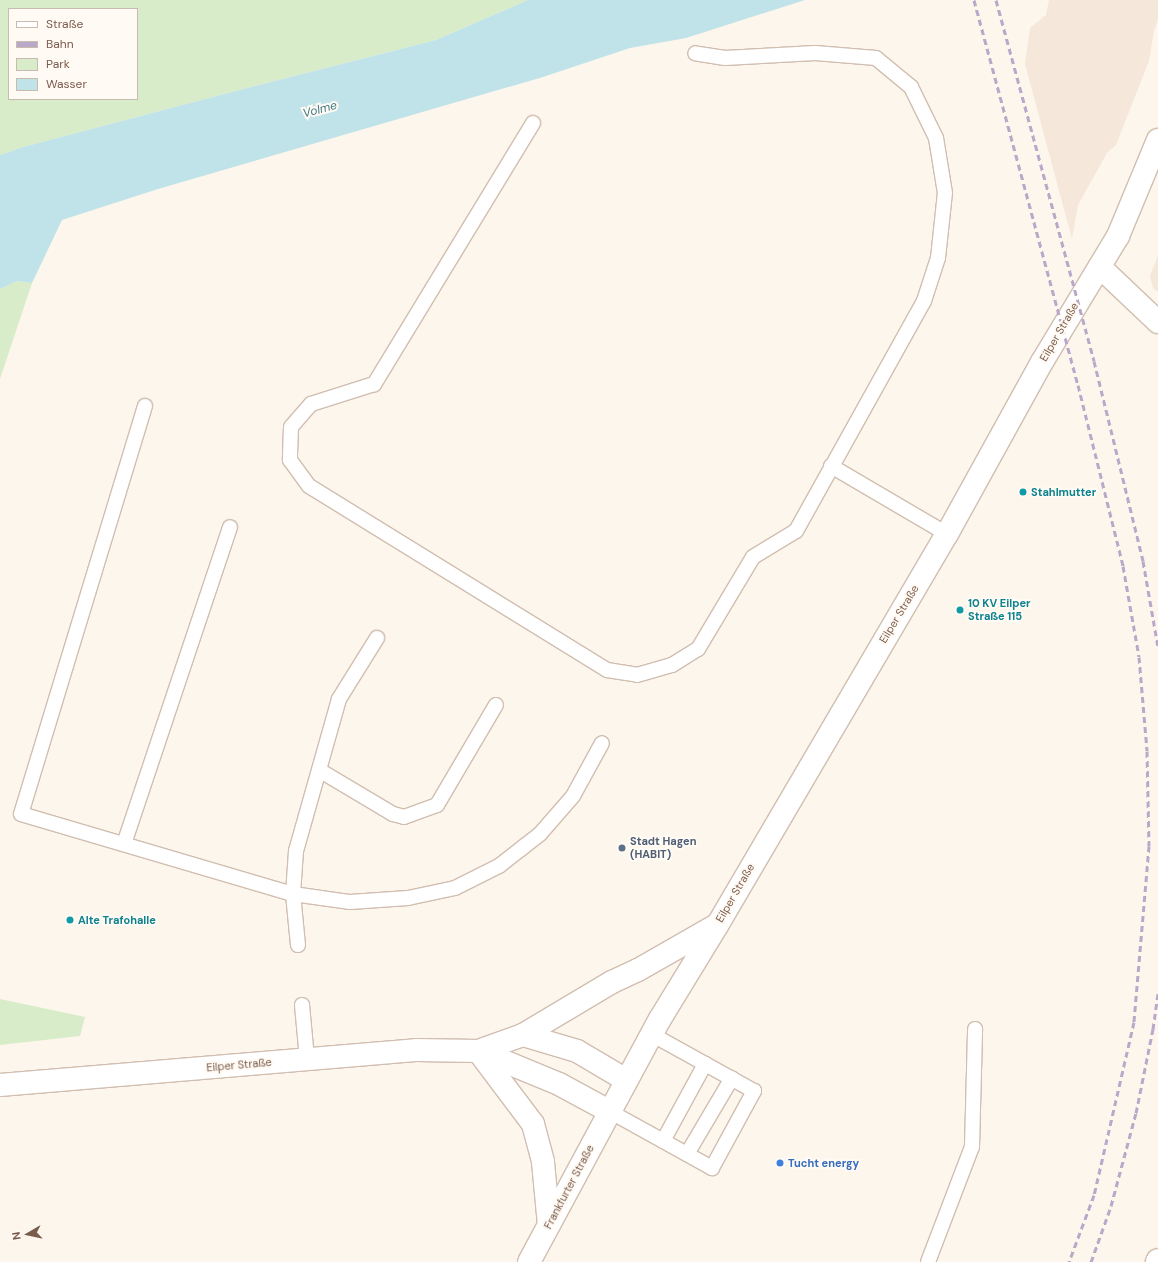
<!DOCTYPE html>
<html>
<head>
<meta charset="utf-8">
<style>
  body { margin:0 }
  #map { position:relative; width:1158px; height:1262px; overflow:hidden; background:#fdf6ec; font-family:"DM Sans",sans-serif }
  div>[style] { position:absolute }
  .residential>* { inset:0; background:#f5e8da }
  .green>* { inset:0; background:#d8ecc9 }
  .water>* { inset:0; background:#bfe3e8 }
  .roads { filter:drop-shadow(1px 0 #d1beb0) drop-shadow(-1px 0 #d1beb0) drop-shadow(0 1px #d1beb0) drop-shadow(0 -1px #d1beb0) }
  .lane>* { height:14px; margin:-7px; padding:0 7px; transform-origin:7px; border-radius:7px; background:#fff }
  .street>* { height:22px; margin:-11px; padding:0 11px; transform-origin:11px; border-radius:11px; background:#fff }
  .secondary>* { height:22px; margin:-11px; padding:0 11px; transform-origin:11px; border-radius:11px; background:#fff }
  .rail>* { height:3px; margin-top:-1.5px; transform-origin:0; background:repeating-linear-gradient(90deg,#b9a8c9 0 6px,transparent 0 10px) }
  .dots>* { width:11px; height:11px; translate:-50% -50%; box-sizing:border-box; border:2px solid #fffaf3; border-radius:50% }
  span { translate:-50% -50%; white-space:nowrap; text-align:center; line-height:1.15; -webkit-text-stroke:4px #fffaf3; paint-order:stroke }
  .street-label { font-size:11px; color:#7a5c4d }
  .culture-label { font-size:11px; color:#0d838f; font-weight:700 }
  .left { translate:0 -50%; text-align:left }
  .service-label { font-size:11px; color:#4e5e75; font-weight:700 }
  .shop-label { font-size:11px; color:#366cbe; font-weight:700 }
  .water-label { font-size:12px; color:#437c86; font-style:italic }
  .legend { position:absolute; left:8px; top:8px; width:130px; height:92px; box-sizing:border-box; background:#fffaf3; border:1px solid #cabbb1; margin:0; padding:5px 7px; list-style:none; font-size:12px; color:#7a5c4d }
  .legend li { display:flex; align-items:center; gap:8px; height:20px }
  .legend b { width:20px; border:1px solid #cabbb1 }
  .north { position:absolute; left:8px; top:1214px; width:40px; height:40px; -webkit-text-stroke:3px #fffaf3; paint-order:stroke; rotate:261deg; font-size:11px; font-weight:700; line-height:16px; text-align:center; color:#7a5c4d }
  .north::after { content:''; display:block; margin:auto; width:14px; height:18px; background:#7a5c4d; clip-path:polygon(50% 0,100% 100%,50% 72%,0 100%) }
</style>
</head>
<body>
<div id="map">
  <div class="residential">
    <div style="clip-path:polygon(1049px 0,1158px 0,1158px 20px,1154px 31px,1149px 61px,1116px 145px,1107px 153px,1078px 205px,1072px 239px,1025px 64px,1030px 28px,1046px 15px)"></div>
    <div style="clip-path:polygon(1158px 255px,1158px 292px,1153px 288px,1150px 276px)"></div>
  </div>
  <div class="green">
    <div style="clip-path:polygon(evenodd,0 0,528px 0,436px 40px,247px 88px,23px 147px,0 155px,0 0,9px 9px,137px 9px,137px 99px,9px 99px,9px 9px)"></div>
    <div style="clip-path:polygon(17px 281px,32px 283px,0 379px,0 289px)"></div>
    <div style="clip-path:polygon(0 999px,85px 1017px,80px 1036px,0 1045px)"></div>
  </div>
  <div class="water">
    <div style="clip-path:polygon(528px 0,805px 0,686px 38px,630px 48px,543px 77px,158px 189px,62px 220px,32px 283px,17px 281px,0 289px,0 155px,23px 147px,247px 88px,436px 40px)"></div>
  </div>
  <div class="roads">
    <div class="lane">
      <div style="left:533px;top:123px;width:306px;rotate:121.3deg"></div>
      <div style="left:374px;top:384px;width:66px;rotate:162.4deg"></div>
      <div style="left:311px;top:404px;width:30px;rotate:131deg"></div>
      <div style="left:291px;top:427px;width:33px;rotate:92deg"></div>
      <div style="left:290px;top:460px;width:32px;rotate:54deg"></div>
      <div style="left:309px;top:486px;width:350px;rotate:31.7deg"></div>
      <div style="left:607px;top:670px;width:30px;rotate:9deg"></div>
      <div style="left:637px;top:675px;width:36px;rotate:-16deg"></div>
      <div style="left:672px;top:665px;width:31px;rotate:-32deg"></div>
      <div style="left:698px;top:649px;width:107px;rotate:-59.1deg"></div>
      <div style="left:753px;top:557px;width:50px;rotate:-31.2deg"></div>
      <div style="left:796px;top:531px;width:263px;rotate:-60.9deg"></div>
      <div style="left:924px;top:301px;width:45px;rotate:-72deg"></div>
      <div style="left:938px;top:258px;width:65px;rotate:-83.9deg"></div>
      <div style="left:945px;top:193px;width:56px;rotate:-99.3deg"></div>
      <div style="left:936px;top:138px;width:57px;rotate:-116.1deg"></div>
      <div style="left:911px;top:87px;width:45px;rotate:-140.4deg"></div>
      <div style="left:876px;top:58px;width:61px;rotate:-175.3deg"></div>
      <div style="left:815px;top:53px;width:90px;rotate:176.8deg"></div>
      <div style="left:725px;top:58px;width:30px;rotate:-171deg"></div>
      <div style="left:145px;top:406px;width:426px;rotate:106.9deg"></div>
      <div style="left:21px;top:814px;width:284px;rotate:16.4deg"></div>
      <div style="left:293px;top:894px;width:58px;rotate:8deg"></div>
      <div style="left:350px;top:902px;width:58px;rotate:-3.9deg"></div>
      <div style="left:408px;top:898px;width:48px;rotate:-12deg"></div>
      <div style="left:455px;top:888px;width:49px;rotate:-26.6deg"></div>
      <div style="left:499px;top:866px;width:52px;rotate:-38deg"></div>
      <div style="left:540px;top:834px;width:50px;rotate:-49deg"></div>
      <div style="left:573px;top:796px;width:60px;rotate:-61.3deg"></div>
      <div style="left:831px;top:466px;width:134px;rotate:30.4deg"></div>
      <div style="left:319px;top:770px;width:86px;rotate:30.7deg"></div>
      <div style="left:393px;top:814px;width:11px;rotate:15deg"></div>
      <div style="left:404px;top:817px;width:35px;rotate:-20deg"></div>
      <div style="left:437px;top:805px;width:116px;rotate:-59.5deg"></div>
      <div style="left:124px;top:844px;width:334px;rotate:-71.5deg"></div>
      <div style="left:298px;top:945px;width:51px;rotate:-95.6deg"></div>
      <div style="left:293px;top:894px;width:43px;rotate:-86deg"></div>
      <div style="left:296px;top:851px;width:158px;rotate:-74.2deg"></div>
      <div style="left:339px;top:699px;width:72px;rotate:-58.1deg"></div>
      <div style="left:302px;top:1005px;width:54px;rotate:84.7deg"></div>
      <div style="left:609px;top:1111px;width:118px;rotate:29deg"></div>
      <div style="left:712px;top:1168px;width:88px;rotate:-61.4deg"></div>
      <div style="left:754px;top:1091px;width:118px;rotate:-151deg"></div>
      <div style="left:663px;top:1141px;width:88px;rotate:-61.4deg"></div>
      <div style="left:687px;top:1154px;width:88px;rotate:-59.4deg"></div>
      <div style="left:928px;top:1262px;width:123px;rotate:-69.1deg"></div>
      <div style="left:972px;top:1147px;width:118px;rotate:-88.5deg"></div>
    </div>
    <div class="street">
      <div style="left:1100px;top:267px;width:80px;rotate:43.5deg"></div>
      <div style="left:1157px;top:1262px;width:2px;rotate:-63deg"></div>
    </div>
    <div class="secondary">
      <div style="left:523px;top:1035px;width:56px;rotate:16.5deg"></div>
      <div style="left:577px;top:1051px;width:57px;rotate:30.6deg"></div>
      <div style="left:478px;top:1051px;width:91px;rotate:53deg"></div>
      <div style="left:533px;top:1124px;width:39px;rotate:75deg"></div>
      <div style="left:543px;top:1162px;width:63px;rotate:84.6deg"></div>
      <div style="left:479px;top:1051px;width:87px;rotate:22.4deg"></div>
      <div style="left:559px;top:1084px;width:57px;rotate:28.4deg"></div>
      <div style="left:0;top:1085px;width:417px;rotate:-4.8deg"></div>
      <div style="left:416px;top:1050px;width:62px;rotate:0.9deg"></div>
      <div style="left:478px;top:1051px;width:48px;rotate:-19.6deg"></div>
      <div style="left:523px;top:1035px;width:104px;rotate:-30.8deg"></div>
      <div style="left:612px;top:982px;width:29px;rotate:-25deg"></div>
      <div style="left:638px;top:970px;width:89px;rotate:-29.7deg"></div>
      <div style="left:529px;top:1262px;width:276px;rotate:-61.7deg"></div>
      <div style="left:660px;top:1019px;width:111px;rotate:-58.6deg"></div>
      <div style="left:718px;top:924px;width:452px;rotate:-59.6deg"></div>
      <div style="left:947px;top:534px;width:196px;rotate:-61.1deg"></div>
      <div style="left:1042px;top:362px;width:147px;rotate:-58.9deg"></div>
      <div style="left:1118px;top:236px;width:104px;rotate:-67.4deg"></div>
    </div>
  </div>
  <div class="rail">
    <div style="left:974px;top:0;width:399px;rotate:74.9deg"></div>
    <div style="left:1078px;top:385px;width:187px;rotate:76deg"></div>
    <div style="left:1123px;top:566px;width:92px;rotate:80deg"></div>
    <div style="left:1139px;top:657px;width:94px;rotate:85.1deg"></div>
    <div style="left:1147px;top:751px;width:95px;rotate:88.8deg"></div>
    <div style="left:1149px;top:846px;width:177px;rotate:94.9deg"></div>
    <div style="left:1134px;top:1022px;width:178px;rotate:103deg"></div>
    <div style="left:1094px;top:1195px;width:72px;rotate:110.5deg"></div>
    <div style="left:996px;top:0;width:374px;rotate:74.8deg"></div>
    <div style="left:1094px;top:361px;width:206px;rotate:76.2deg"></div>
    <div style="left:1143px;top:561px;width:87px;rotate:80.1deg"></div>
    <div style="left:1091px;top:1262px;width:59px;rotate:-70.3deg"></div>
    <div style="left:1111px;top:1206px;width:96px;rotate:-75deg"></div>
    <div style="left:1136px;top:1113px;width:86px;rotate:-78.6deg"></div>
    <div style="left:1153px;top:1029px;width:37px;rotate:-82deg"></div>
  </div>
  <div class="dots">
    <div style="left:1023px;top:492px;background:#0f9aa8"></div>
    <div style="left:960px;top:610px;background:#0f9aa8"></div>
    <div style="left:622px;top:848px;background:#5c6f8a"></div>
    <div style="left:70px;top:920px;background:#0f9aa8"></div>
    <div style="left:780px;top:1163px;background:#3f7fe0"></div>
  </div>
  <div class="street-label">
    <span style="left:1059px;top:332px;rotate:-60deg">Eilper Straße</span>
    <span style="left:899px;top:614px;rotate:-59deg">Eilper Straße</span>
    <span style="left:735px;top:893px;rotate:-60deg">Eilper Straße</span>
    <span style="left:239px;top:1065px;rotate:-5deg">Eilper Straße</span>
    <span style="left:569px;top:1187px;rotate:-62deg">Frankfurter Straße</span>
  </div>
  <div class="culture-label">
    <span class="left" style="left:1031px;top:492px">Stahlmutter</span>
    <span class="left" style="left:968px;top:610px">10 KV Eilper<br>Straße 115</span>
    <span class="left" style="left:78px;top:920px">Alte Trafohalle</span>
  </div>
  <div class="service-label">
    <span class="left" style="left:630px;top:848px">Stadt Hagen<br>(HABIT)</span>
  </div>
  <div class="shop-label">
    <span class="left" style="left:788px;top:1163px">Tucht energy</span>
  </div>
  <div class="water-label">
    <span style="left:320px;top:110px;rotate:-15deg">Volme</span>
  </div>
  <ul class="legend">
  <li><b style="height:5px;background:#fff"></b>Straße</li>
  <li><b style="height:5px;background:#b9a8c9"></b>Bahn</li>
  <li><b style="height:11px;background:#d8ecc9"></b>Park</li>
  <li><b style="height:11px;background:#bfe3e8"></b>Wasser</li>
  </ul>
  <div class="north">N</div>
</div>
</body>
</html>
